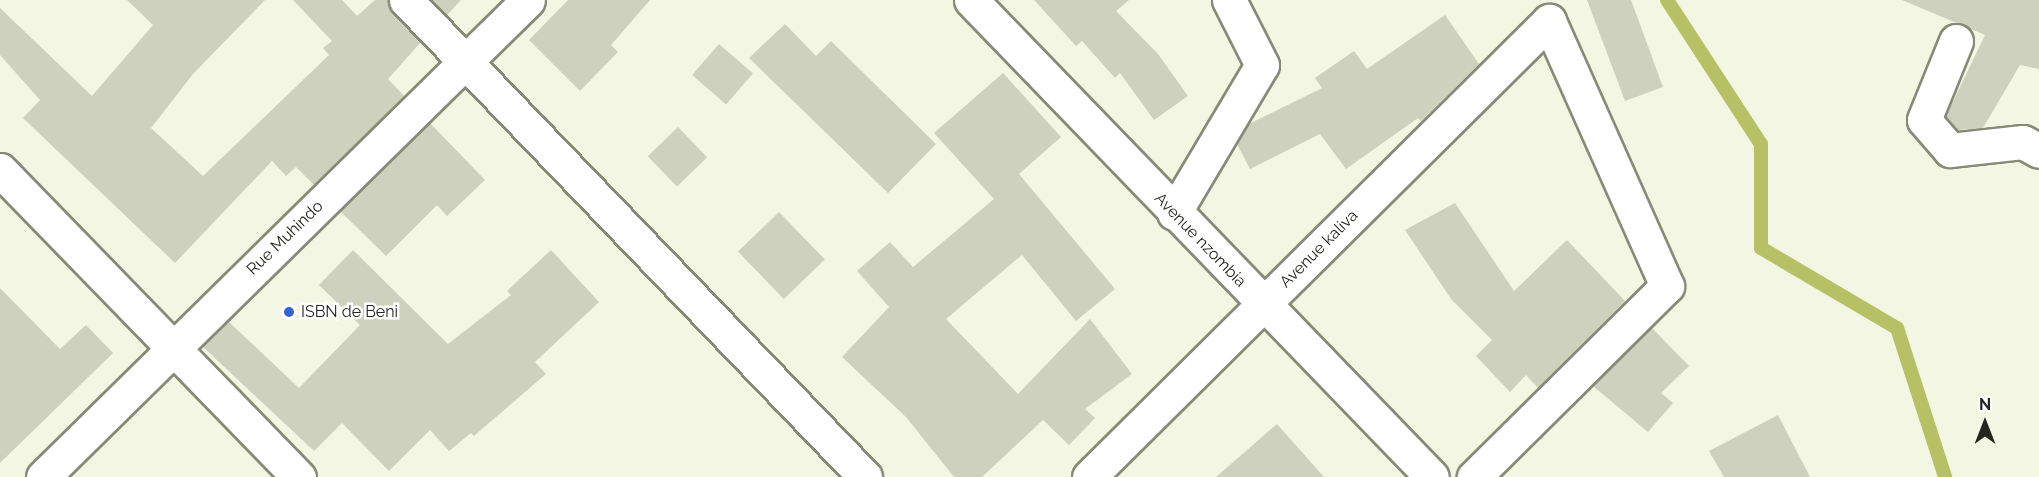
<!DOCTYPE html>
<html>
<head>
<meta charset="utf-8">
<style>
  body { margin:0 }
  #map { position:relative; width:2039px; height:477px; overflow:hidden; background:#f3f6e2; font-family:Raleway,sans-serif }
  div>[style] { position:absolute }
  .stream>* { height:14px; margin:-7px; padding:0 7px; transform-origin:7px; border-radius:7px; background:#b6c065 }
  .building>* { inset:0; background:#ced1bd; transform-origin:0 0 }
  .roads { filter:drop-shadow(2px 0 #878a77) drop-shadow(-2px 0 #878a77) drop-shadow(0 2px #878a77) drop-shadow(0 -2px #878a77) }
  .minor>* { height:33px; margin:-16.5px; padding:0 16.5px; transform-origin:16.5px; border-radius:16.5px; background:#fff }
  .dots>* { width:16px; height:16px; translate:-50% -50%; box-sizing:border-box; border:3px solid #fff; border-radius:50% }
  span { translate:-50% -50%; white-space:nowrap; text-align:center; line-height:1.15; -webkit-text-stroke:5px #fff; paint-order:stroke }
  .street-label { font-size:16px; color:#24251d }
  .poi-label { font-size:16px; color:#24251d }
  .left { translate:0 -50%; text-align:left }
  .north { position:absolute; left:1955px; top:393px; width:60px; height:60px; -webkit-text-stroke:4px #fff; paint-order:stroke; rotate:0deg; font-size:16px; font-weight:700; line-height:24px; text-align:center; color:#24251d }
  .north::after { content:''; display:block; margin:auto; width:21px; height:27px; background:#24251d; clip-path:polygon(50% 0,100% 100%,50% 72%,0 100%) }
</style>
</head>
<body>
<div id="map">
  <div class="stream">
    <div style="left:1667px;top:0;width:172px;rotate:56.9deg"></div>
    <div style="left:1761px;top:144px;width:104px;rotate:90deg"></div>
    <div style="left:1761px;top:248px;width:158px;rotate:30.5deg"></div>
    <div style="left:1897px;top:328px;width:157px;rotate:72.1deg"></div>
  </div>
  <div class="building">
    <div style="clip-path:polygon(127px 0,265px 0,193px 74px,151px 128px,203px 176px,329px 55px,323px 48px,332px 41px,293px 0,342px 0,357px 16px,375px 0,388px 0,392px 13px,421px 42px,388px 79px,404px 96px,314px 185px,296px 167px,286px 176px,272px 161px,175px 263px,23px 118px,40px 100px,0 55px,0 8px,92px 96px,153px 25px)"></div>
    <div style="clip-path:polygon(432px 0,461px 0,447px 15px)"></div>
    <div style="clip-path:polygon(568px 0,650px 0,611px 45px,618px 52px,580px 91px,529px 40px)"></div>
    <div style="clip-path:polygon(1034px 0,1129px 0,1116px 11px,1158px 54px,1188px 96px,1154px 120px,1120px 73px,1115px 78px,1082px 41px,1076px 46px)"></div>
    <div style="clip-path:polygon(1587px 0,1631px 0,1663px 87px,1625px 101px)"></div>
    <div style="clip-path:polygon(1902px 0,2039px 0,2039px 69px,2020px 65px,1983px 128px,1958px 130px,1946px 116px,1985px 35px)"></div>
    <div style="clip-path:polygon(1445px 15px,1479px 64px,1421px 121px,1418px 118px,1346px 169px,1320px 134px,1250px 169px,1237px 144px,1249px 124px,1322px 88px,1315px 78px,1354px 51px,1367px 69px)"></div>
    <div style="clip-path:polygon(785px 24px,816px 56px,831px 41px,936px 144px,888px 193px,749px 58px)"></div>
    <div style="left:719px;top:44px;width:45px;height:41px;rotate:41deg"></div>
    <div style="clip-path:polygon(1003px 73px,1061px 137px,1019px 174px,1115px 289px,1076px 321px,1022px 255px,946px 319px,1018px 394px,1090px 319px,1132px 374px,1085px 409px,1095px 418px,1069px 445px,1043px 420px,982px 477px,954px 477px,906px 417px,842px 357px,889px 307px,857px 271px,890px 242px,913px 267px,994px 199px,934px 133px)"></div>
    <div style="clip-path:polygon(430px 123px,485px 180px,447px 216px,437px 205px,386px 256px,340px 211px)"></div>
    <div style="left:678px;top:127px;width:42px;height:42px;rotate:46deg"></div>
    <div style="clip-path:polygon(1455px 203px,1514px 291px,1567px 240px,1625px 301px,1538px 388px,1526px 375px,1510px 392px,1476px 356px,1492px 340px,1451px 299px,1405px 230px)"></div>
    <div style="left:779px;top:212px;width:66px;height:57px;rotate:46deg"></div>
    <div style="clip-path:polygon(353px 250px,448px 344px,511px 295px,507px 291px,551px 250px,599px 302px,535px 362px,546px 374px,474px 436px,471px 433px,449px 451px,430px 430px,389px 471px,342px 423px,314px 451px,202px 346px,228px 321px,299px 388px,360px 325px,319px 285px)"></div>
    <div style="clip-path:polygon(0 288px,60px 349px,86px 325px,113px 353px,0 463px)"></div>
    <div style="clip-path:polygon(1652px 328px,1689px 366px,1661px 393px,1673px 403px,1648px 432px,1593px 386px)"></div>
    <div style="clip-path:polygon(1778px 415px,1810px 477px,1724px 477px,1709px 451px)"></div>
    <div style="clip-path:polygon(1277px 424px,1324px 477px,1216px 477px)"></div>
  </div>
  <div class="roads">
    <div class="minor">
      <div style="left:406px;top:0;width:662px;rotate:46.1deg"></div>
      <div style="left:971px;top:0;width:663px;rotate:45.98deg"></div>
      <div style="left:1956px;top:41px;width:85px;rotate:112.1deg"></div>
      <div style="left:1924px;top:120px;width:40px;rotate:49deg"></div>
      <div style="left:1950px;top:150px;width:73px;rotate:-6.3deg"></div>
      <div style="left:2023px;top:142px;width:18px;rotate:29deg"></div>
      <div style="left:0;top:170px;width:429px;rotate:45.8deg"></div>
      <div style="left:1174px;top:213px;width:172px;rotate:-59.3deg"></div>
      <div style="left:1262px;top:65px;width:73px;rotate:-116.9deg"></div>
      <div style="left:43px;top:477px;width:680px;rotate:-44.52deg"></div>
      <div style="left:1089px;top:477px;width:648px;rotate:-44.75deg"></div>
      <div style="left:1549px;top:21px;width:290px;rotate:66deg"></div>
      <div style="left:1667px;top:286px;width:272px;rotate:135.3deg"></div>
    </div>
  </div>
  <div class="dots">
    <div style="left:289px;top:312px;background:#3563d3"></div>
  </div>
  <div class="street-label">
    <span style="left:285px;top:238px;rotate:-44deg">Rue Muhindo</span>
    <span style="left:1200px;top:240px;rotate:46deg">Avenue nzombia</span>
    <span style="left:1319px;top:249px;rotate:-45deg">Avenue kaliva</span>
  </div>
  <div class="poi-label">
    <span class="left" style="left:301px;top:312px">ISBN de Beni</span>
  </div>
  <div class="north">N</div>
</div>
</body>
</html>
